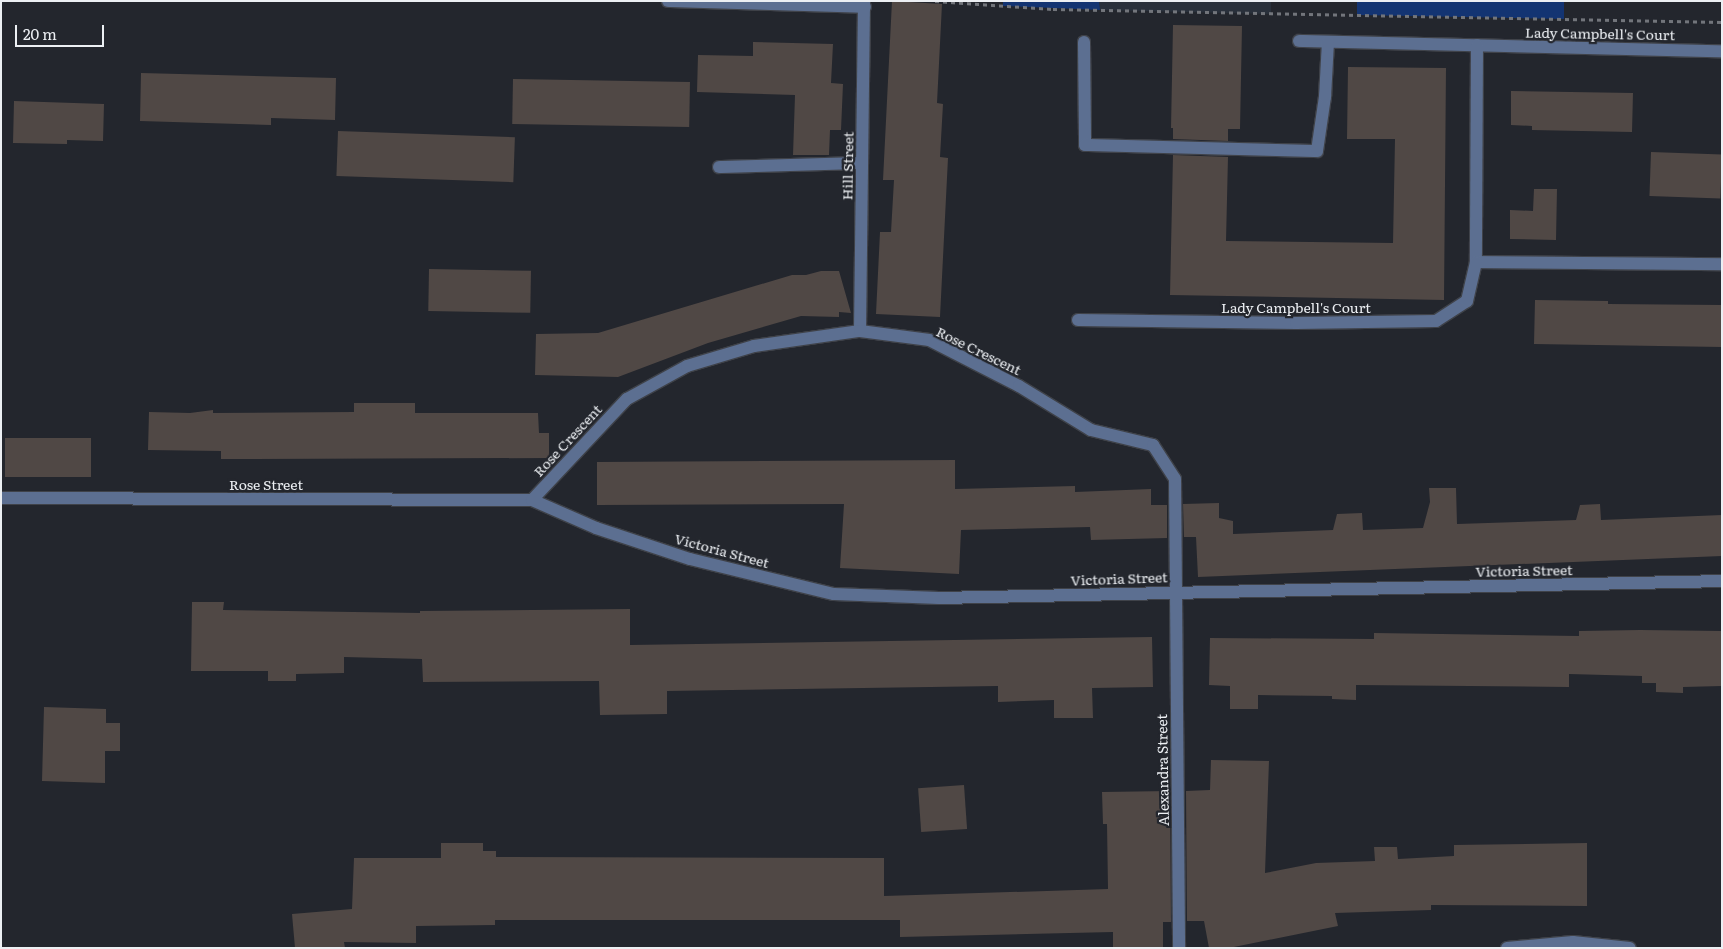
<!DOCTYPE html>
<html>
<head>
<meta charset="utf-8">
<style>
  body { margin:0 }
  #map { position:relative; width:1723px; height:949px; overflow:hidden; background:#23262d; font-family:Literata,serif }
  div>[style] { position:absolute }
  .built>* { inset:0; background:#29303b }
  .green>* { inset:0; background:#133472 }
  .building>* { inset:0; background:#504845; transform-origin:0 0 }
  .path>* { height:3px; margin-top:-1.5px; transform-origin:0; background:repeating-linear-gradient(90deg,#72757b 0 4px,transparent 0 8px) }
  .roads { filter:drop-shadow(1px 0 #3f4249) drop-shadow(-1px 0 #3f4249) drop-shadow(0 1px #3f4249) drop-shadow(0 -1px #3f4249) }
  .service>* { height:12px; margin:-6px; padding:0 6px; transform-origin:6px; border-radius:6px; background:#5c6f91 }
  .minor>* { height:12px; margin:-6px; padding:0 6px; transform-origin:6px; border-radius:6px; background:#5c6f91 }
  span { translate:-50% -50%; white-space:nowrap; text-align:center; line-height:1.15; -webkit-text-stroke:4.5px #23262d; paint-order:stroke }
  .street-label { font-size:14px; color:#eceff3 }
  .frame { position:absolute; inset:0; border:2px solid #eceff3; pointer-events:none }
  .scale { position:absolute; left:15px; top:25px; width:89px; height:22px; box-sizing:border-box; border:2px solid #eceff3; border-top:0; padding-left:6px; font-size:15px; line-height:18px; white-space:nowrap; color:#eceff3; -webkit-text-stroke:4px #23262d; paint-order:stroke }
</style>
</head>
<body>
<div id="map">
  <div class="built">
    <div style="clip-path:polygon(1099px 1px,1271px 1px,1271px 14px,1100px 10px)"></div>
  </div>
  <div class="green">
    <div style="clip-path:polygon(1003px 1px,1099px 1px,1100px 10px,1003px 6px)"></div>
    <div style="clip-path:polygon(1357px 1px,1564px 1px,1564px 19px,1357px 15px)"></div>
  </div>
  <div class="building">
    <div style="clip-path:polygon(892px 1px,942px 4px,937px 103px,943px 104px,940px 157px,948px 158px,940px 317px,876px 314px,880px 232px,891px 232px,894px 180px,883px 180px)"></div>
    <div style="clip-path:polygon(1173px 25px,1242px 26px,1240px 129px,1228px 129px,1228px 141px,1173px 139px,1173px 128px,1171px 128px)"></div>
    <div style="clip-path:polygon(753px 42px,833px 44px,831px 83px,843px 84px,841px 130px,830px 130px,829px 155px,793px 155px,795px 95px,697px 92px,698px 55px,753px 56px)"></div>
    <div style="clip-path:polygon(1348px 67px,1446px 68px,1444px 300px,1170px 295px,1173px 155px,1228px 157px,1226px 241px,1393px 243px,1395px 139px,1347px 139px)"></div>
    <div style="clip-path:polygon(141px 73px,336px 78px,335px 120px,271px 118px,271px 125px,140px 121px)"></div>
    <div style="left:513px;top:79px;width:177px;height:45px;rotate:1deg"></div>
    <div style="clip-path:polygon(1511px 91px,1633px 93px,1632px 132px,1532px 130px,1532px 126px,1511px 125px)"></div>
    <div style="clip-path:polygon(14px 101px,104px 104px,103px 141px,67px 140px,67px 144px,13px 143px)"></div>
    <div style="left:338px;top:131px;width:177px;height:45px;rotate:2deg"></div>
    <div style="left:1651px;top:152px;width:71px;height:44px;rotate:2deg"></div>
    <div style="clip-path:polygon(1534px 189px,1557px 189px,1556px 240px,1510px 239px,1510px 210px,1533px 211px)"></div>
    <div style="left:429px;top:269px;width:102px;height:42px;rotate:1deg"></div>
    <div style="clip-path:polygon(821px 271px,839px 271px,851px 313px,839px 312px,839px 317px,801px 316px,708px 343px,618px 377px,535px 375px,536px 334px,598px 333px,792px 275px,806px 275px)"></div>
    <div style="clip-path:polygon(1535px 300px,1608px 301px,1608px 304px,1722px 305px,1722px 347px,1534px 344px)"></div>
    <div style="clip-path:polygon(354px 403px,415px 403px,415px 413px,538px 413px,539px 433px,549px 433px,549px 458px,221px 459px,221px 451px,148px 450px,149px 412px,190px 413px,213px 410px,213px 413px,354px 412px)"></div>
    <div style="left:5px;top:438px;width:86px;height:39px"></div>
    <div style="clip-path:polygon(955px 460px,955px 489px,1075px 486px,1075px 492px,1151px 489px,1151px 505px,1167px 505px,1167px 538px,1091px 540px,1090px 527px,961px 530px,959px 574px,840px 568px,844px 504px,597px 505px,597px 462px)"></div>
    <div style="clip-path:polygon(1429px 488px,1456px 488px,1457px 524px,1576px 520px,1580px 505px,1600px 504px,1601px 520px,1722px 515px,1722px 556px,1198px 577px,1196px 537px,1184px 537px,1183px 504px,1219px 503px,1219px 518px,1233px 521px,1233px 534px,1333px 530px,1337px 514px,1362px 513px,1363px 530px,1423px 528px,1430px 502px)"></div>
    <div style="clip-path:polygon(192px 602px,224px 602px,223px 610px,420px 613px,420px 611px,630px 609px,630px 645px,1152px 637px,1153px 687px,1092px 688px,1093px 718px,1054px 718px,1054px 700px,998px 702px,998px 686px,667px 691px,667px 714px,600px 715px,599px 681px,423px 682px,422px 659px,344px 657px,344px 673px,296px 674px,296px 681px,268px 681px,268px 671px,191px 671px)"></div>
    <div style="clip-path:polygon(1640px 630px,1722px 631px,1722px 686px,1683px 687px,1683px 693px,1656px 692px,1656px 683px,1642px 683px,1642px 676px,1569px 674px,1569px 687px,1356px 685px,1356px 700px,1332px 699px,1332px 696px,1258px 695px,1258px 709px,1230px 709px,1230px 686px,1209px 685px,1210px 638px,1374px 639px,1374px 633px,1579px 636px,1579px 631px)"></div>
    <div style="clip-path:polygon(44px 707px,106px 709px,106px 723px,120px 723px,120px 751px,105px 751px,105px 783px,42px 781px)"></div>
    <div style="clip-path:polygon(1211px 760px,1269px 761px,1265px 873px,1316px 863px,1375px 861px,1374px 847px,1397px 847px,1398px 859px,1454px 856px,1454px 845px,1587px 843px,1587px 906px,1431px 905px,1431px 910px,1335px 913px,1338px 926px,1229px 948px,1209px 948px,1204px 921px,1187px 921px,1186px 791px,1210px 790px)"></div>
    <div style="left:964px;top:785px;width:44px;height:46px;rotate:86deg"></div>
    <div style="clip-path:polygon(1170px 791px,1171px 922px,1163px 922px,1163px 948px,1113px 948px,1113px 932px,900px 937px,900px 920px,495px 920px,495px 925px,416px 926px,416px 943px,344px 942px,345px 948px,295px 948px,292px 914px,352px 909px,354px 858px,441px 858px,441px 843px,483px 843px,483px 851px,496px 851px,496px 857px,884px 858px,884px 896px,1108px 889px,1107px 824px,1103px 824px,1102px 792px)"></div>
  </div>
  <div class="path">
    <div style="left:935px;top:1px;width:118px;rotate:3.9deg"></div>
    <div style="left:1053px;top:9px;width:669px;rotate:1.11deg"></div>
  </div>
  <div class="roads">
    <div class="service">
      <div style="left:1084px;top:42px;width:103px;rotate:89.4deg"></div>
      <div style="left:1085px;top:145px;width:232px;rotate:1.5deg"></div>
      <div style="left:1317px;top:151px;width:55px;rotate:-81.6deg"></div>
      <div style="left:719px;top:167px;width:143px;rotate:-1.6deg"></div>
    </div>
    <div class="minor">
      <div style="left:668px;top:1px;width:197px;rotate:1.7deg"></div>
      <div style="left:1299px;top:41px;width:423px;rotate:1.4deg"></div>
      <div style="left:1477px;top:45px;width:217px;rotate:90.3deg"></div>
      <div style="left:1476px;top:262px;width:246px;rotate:0.5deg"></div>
      <div style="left:1325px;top:97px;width:55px;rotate:-86.9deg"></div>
      <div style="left:1078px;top:320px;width:218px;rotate:0.8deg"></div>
      <div style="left:1296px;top:323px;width:140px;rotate:-0.8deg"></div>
      <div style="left:1436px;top:321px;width:37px;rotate:-33deg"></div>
      <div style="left:1467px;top:301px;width:40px;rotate:-77deg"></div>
      <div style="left:860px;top:331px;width:330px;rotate:-89.3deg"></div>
      <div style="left:1px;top:498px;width:531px;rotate:0.22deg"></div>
      <div style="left:532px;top:500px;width:70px;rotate:23.6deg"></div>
      <div style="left:596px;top:528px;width:99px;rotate:18.3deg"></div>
      <div style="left:690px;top:559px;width:148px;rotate:13.7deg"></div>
      <div style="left:834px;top:594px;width:105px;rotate:2.2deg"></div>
      <div style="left:939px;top:598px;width:783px;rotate:-1.24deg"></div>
      <div style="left:532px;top:500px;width:139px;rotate:-46.8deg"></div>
      <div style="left:627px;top:399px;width:68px;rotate:-28.8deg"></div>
      <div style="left:687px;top:366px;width:70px;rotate:-16.6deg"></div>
      <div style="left:754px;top:346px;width:107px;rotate:-8.1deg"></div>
      <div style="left:860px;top:331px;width:70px;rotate:7.4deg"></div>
      <div style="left:929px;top:340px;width:101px;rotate:27.1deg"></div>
      <div style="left:1019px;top:386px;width:84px;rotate:31.4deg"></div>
      <div style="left:1091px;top:430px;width:64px;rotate:13.6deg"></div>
      <div style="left:1153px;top:445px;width:40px;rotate:57.1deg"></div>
      <div style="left:1175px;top:479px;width:469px;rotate:89.5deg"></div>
      <div style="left:1507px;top:948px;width:66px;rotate:-5.2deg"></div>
      <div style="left:1573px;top:942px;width:57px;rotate:6deg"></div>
    </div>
  </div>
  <div class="street-label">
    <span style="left:1600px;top:33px;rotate:1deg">Lady Campbell's Court</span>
    <span style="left:847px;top:166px;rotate:-89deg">Hill Street</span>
    <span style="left:1296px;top:307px">Lady Campbell's Court</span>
    <span style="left:979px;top:350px;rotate:26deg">Rose Crescent</span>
    <span style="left:567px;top:440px;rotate:-47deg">Rose Crescent</span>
    <span style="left:266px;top:484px">Rose Street</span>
    <span style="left:722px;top:550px;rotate:15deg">Victoria Street</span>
    <span style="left:1524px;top:570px;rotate:-1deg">Victoria Street</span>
    <span style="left:1119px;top:578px;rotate:-2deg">Victoria Street</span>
    <span style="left:1162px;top:770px;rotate:-91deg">Alexandra Street</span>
  </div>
  <div class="frame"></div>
  <div class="scale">20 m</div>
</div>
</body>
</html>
